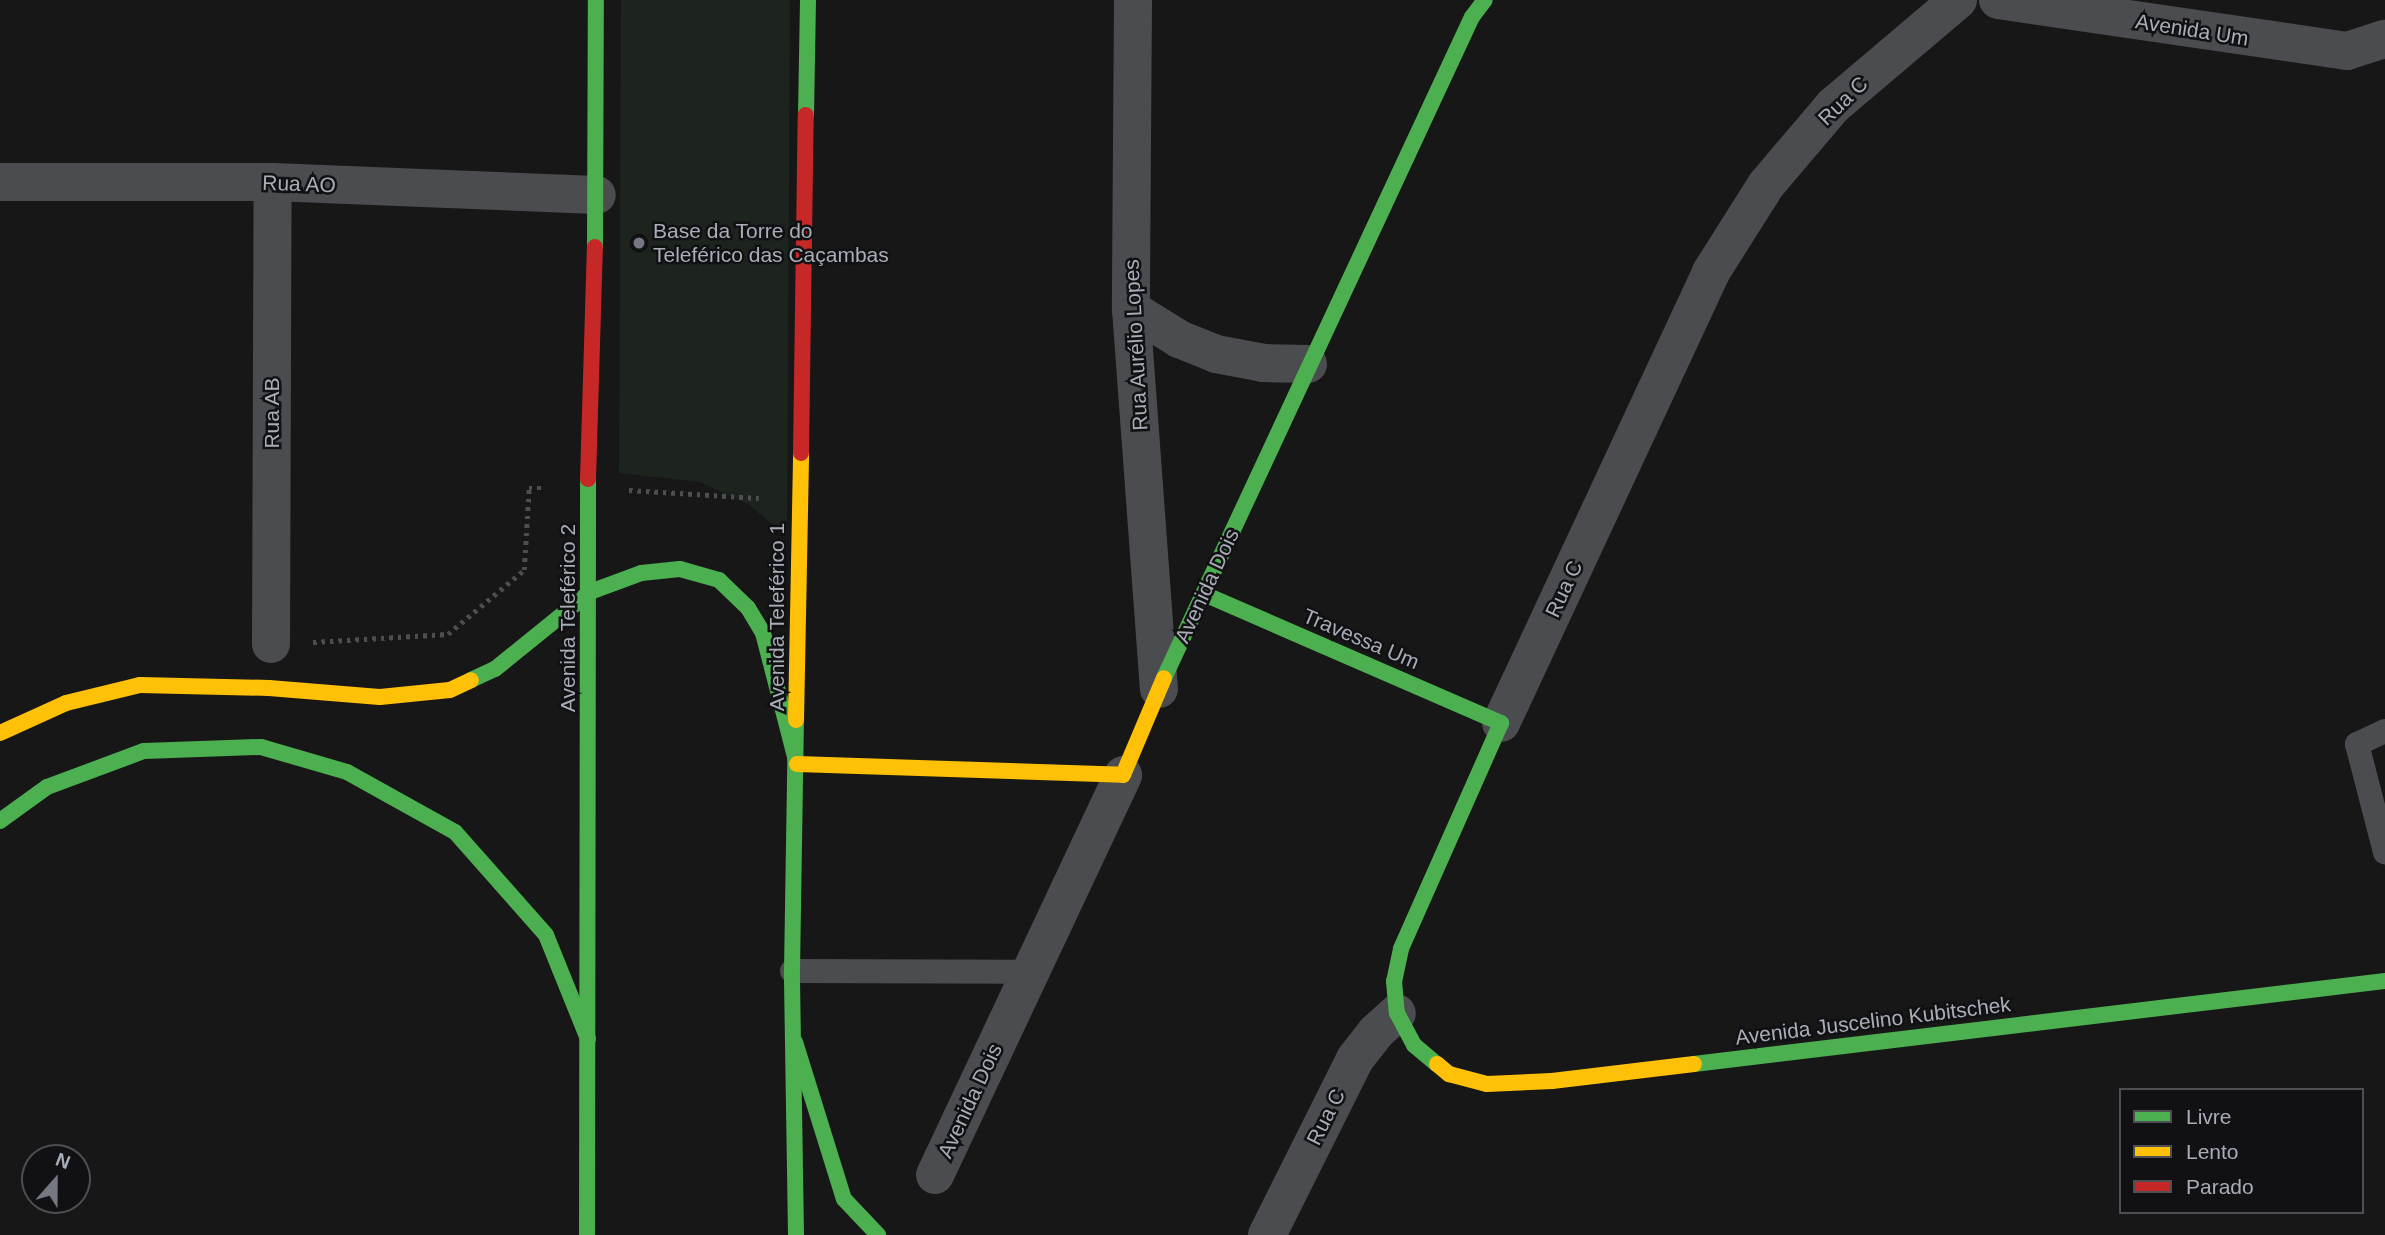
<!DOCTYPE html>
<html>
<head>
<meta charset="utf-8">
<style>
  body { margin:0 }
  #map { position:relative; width:2385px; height:1235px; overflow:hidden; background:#171717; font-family:Helvetica,sans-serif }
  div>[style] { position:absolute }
  .green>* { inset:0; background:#1d241e }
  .path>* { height:4.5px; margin-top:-2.25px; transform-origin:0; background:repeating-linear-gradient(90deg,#4d4e52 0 3.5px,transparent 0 8.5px) }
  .lane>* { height:24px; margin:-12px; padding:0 12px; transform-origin:12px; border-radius:12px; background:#4b4c50 }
  .street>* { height:38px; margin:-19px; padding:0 19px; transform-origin:19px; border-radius:19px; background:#4b4c50 }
  .fast>* { height:16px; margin:-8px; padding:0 8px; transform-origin:8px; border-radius:8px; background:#4caf50 }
  .slow>* { height:16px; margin:-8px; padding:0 8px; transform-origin:8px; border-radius:8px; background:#ffc107 }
  .jam>* { height:16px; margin:-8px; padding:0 8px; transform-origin:8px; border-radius:8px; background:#c62828 }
  .dots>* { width:19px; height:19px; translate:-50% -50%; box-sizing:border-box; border:4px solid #111113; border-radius:50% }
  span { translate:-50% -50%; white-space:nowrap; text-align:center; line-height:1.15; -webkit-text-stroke:5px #111113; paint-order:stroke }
  .street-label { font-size:21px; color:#a8adb8 }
  .poi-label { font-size:21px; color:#a8adb8 }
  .left { translate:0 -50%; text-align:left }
  .legend { position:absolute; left:2119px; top:1088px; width:245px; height:126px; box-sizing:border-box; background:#111113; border:2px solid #4d4f55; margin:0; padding:9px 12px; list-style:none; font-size:21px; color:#a8adb8 }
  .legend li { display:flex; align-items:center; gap:14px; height:35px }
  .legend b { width:35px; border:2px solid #4d4f55 }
  .north { position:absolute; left:21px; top:1144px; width:70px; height:70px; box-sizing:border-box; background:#111113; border:2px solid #4d4f55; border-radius:50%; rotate:21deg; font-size:19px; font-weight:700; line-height:28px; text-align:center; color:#a8adb8 }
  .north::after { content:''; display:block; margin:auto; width:24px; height:32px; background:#757880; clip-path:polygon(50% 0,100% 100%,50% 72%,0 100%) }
</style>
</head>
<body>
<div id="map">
  <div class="green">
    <div style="clip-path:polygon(621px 0,790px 0,787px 537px,748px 504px,700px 482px,619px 473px)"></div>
  </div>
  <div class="path">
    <div style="left:629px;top:490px;width:130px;rotate:3.5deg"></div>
    <div style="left:313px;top:642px;width:135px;rotate:-3.4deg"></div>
    <div style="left:448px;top:634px;width:99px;rotate:-40.1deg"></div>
    <div style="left:524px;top:570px;width:82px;rotate:-86.5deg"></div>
    <div style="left:529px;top:488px;width:17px"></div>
  </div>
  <div class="lane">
    <div style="left:2385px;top:731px;width:31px;rotate:155deg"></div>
    <div style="left:2357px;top:744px;width:112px;rotate:75.5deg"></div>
    <div style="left:792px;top:971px;width:238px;rotate:0.2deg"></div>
  </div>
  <div class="street">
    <div style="left:1133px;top:0;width:309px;rotate:90.4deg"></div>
    <div style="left:1131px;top:309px;width:381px;rotate:85.8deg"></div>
    <div style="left:1998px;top:0;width:353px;rotate:8.3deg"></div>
    <div style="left:2347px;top:51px;width:40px;rotate:-18deg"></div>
    <div style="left:0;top:182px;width:273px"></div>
    <div style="left:273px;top:182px;width:324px;rotate:2.3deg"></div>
    <div style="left:1131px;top:309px;width:57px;rotate:32deg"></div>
    <div style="left:1179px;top:339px;width:40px;rotate:22deg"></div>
    <div style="left:1216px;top:354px;width:49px;rotate:10.6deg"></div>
    <div style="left:1264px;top:363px;width:44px;rotate:1.3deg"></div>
    <div style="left:271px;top:644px;width:462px;rotate:-89.8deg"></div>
    <div style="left:1501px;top:723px;width:497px;rotate:-65deg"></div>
    <div style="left:1711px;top:272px;width:103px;rotate:-57.7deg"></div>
    <div style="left:1766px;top:185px;width:104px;rotate:-49.7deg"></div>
    <div style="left:1833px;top:106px;width:164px;rotate:-40.3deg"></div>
    <div style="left:935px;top:1175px;width:442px;rotate:-64.8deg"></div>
    <div style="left:1267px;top:1235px;width:197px;rotate:-63.4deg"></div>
    <div style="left:1355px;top:1059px;width:34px;rotate:-52deg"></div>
    <div style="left:1376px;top:1032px;width:28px;rotate:-42deg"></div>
  </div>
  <div class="fast">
    <div style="left:806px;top:115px;width:115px;rotate:-89deg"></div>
    <div style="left:595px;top:247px;width:247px;rotate:-89.8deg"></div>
    <div style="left:1204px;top:594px;width:324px;rotate:23.5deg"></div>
    <div style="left:1501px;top:723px;width:247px;rotate:113.9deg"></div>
    <div style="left:1401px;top:949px;width:33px;rotate:102deg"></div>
    <div style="left:1394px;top:981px;width:32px;rotate:85deg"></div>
    <div style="left:1397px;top:1013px;width:36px;rotate:62deg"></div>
    <div style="left:1414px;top:1045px;width:30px;rotate:40deg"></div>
    <div style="left:1164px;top:678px;width:729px;rotate:-65.02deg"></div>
    <div style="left:1472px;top:17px;width:21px;rotate:-53deg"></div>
    <div style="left:471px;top:680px;width:26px;rotate:-25deg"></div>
    <div style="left:495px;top:669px;width:122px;rotate:-39deg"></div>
    <div style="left:590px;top:592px;width:54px;rotate:-20.4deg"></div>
    <div style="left:641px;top:573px;width:39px;rotate:-6deg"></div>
    <div style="left:680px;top:569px;width:41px;rotate:15.8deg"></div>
    <div style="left:719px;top:580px;width:40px;rotate:44deg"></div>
    <div style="left:748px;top:608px;width:29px;rotate:59deg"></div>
    <div style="left:763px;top:633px;width:135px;rotate:75.5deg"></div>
    <div style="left:0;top:821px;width:58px;rotate:-35.9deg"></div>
    <div style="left:47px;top:787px;width:103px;rotate:-20.4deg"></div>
    <div style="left:144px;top:751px;width:117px;rotate:-2deg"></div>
    <div style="left:261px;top:747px;width:90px;rotate:16.2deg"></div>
    <div style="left:347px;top:772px;width:124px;rotate:29.1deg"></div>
    <div style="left:455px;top:832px;width:137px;rotate:48.5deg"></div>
    <div style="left:546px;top:935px;width:112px;rotate:68deg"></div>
    <div style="left:795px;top:1042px;width:164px;rotate:72.7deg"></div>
    <div style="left:844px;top:1199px;width:50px;rotate:46.6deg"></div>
    <div style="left:1694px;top:1064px;width:696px;rotate:-6.85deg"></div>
    <div style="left:587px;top:1235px;width:756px;rotate:-89.92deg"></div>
    <div style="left:796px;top:1235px;width:264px;rotate:-90.9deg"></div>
    <div style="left:792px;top:971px;width:251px;rotate:-89.1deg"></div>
  </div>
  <div class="slow">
    <div style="left:796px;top:720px;width:267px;rotate:-88.9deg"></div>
    <div style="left:0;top:733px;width:72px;rotate:-24.4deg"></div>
    <div style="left:66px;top:703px;width:76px;rotate:-13.7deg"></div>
    <div style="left:140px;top:685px;width:129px;rotate:1.3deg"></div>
    <div style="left:269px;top:688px;width:111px;rotate:4.6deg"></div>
    <div style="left:380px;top:697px;width:70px;rotate:-5.7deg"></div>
    <div style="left:450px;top:690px;width:23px;rotate:-25deg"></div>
    <div style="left:797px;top:764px;width:326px;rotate:1.9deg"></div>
    <div style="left:1123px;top:775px;width:105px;rotate:-67.1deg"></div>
    <div style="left:1437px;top:1064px;width:16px;rotate:40deg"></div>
    <div style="left:1449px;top:1074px;width:39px;rotate:15deg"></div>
    <div style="left:1487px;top:1084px;width:65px;rotate:-2.6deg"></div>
    <div style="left:1552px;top:1081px;width:143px;rotate:-6.8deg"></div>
  </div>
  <div class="jam">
    <div style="left:801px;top:453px;width:338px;rotate:-89.2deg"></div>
    <div style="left:588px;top:479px;width:232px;rotate:-88.3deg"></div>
  </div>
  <div class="dots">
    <div style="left:639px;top:243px;background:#757880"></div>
  </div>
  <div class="street-label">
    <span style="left:2192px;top:30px;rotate:9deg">Avenida Um</span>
    <span style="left:1843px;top:101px;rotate:-44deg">Rua C</span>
    <span style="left:299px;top:184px;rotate:2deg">Rua AO</span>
    <span style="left:1136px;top:345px;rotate:-93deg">Rua Aurélio Lopes</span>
    <span style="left:272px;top:413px;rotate:-90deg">Rua AB</span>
    <span style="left:1207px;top:586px;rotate:-65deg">Avenida Dois</span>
    <span style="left:1564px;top:589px;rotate:-65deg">Rua C</span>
    <span style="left:777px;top:617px;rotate:-90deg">Avenida Teleférico 1</span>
    <span style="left:568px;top:618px;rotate:-90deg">Avenida Teleférico 2</span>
    <span style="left:1361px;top:639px;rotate:23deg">Travessa Um</span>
    <span style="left:1873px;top:1021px;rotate:-7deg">Avenida Juscelino Kubitschek</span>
    <span style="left:970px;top:1101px;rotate:-65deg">Avenida Dois</span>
    <span style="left:1326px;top:1117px;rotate:-63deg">Rua C</span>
  </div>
  <div class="poi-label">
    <span class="left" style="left:653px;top:243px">Base da Torre do<br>Teleférico das Caçambas</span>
  </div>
  <ul class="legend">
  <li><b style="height:9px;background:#4caf50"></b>Livre</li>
  <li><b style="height:9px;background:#ffc107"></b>Lento</li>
  <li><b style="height:9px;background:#c62828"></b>Parado</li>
  </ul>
  <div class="north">N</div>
</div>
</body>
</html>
